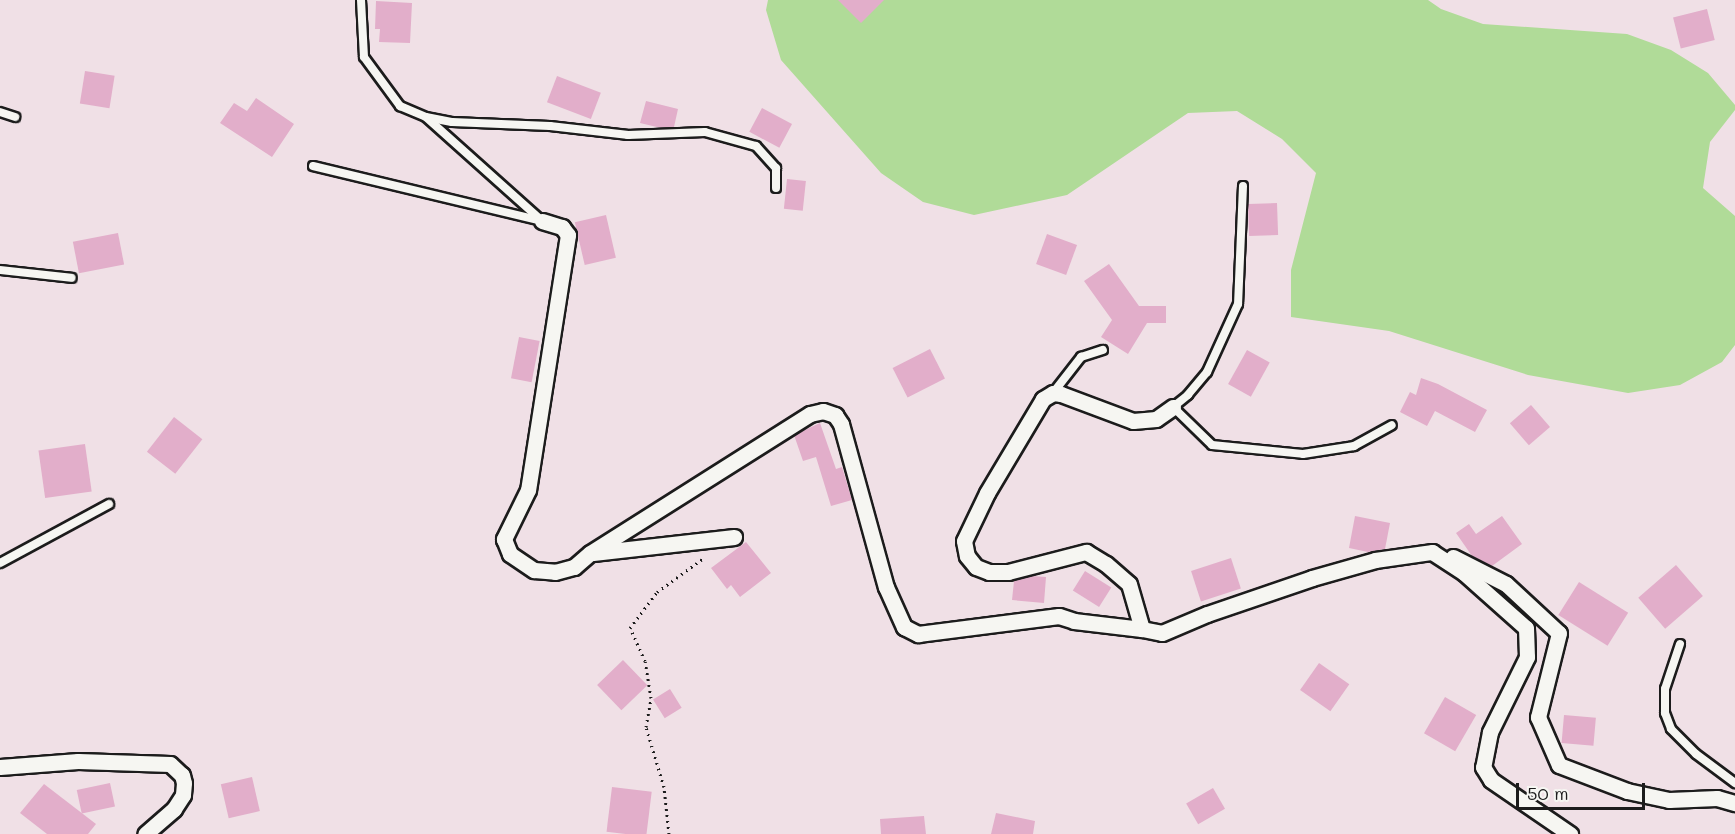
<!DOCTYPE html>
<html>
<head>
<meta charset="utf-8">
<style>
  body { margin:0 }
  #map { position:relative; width:1735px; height:834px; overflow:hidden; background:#f0e0e6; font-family:Mali,sans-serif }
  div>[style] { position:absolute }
  .green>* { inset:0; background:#b0db98 }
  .building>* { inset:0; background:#e2aeca; transform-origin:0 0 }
  .path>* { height:3px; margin-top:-1.5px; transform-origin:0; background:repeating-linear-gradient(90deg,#1c1c1c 0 1.5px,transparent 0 6px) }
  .roads { filter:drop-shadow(2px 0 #1c1c1c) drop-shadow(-2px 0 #1c1c1c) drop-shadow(0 2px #1c1c1c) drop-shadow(0 -2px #1c1c1c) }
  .lane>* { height:8px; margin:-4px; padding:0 4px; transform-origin:4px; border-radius:4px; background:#f6f6f2 }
  .street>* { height:15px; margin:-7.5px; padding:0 7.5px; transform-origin:7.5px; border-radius:7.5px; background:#f6f6f2 }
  span { translate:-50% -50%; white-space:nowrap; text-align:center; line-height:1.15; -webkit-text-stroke:4.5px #f6f6f2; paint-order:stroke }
  .scale { position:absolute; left:1516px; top:783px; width:129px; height:27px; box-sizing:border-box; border:3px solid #1c1c1c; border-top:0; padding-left:8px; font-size:18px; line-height:21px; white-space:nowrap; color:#1c1c1c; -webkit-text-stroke:4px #f6f6f2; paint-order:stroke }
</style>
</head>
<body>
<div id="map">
  <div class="green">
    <div style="clip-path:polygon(768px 0,1428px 0,1441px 9px,1483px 24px,1627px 34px,1671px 50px,1708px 73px,1735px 105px,1735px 110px,1710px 142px,1703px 188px,1735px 216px,1735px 345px,1722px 362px,1680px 385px,1628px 393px,1528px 375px,1389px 331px,1291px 317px,1291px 270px,1316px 173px,1282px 139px,1237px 111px,1188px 113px,1067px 195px,974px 215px,923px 202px,881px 173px,781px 60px,766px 10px)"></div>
  </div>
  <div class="building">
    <div style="clip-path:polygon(838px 0,884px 0,861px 23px)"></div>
    <div style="clip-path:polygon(376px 1px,412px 3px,410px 43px,379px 42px,380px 29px,375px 29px)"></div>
    <div style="left:1707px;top:9px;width:32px;height:35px;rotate:76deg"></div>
    <div style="left:85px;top:71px;width:30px;height:33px;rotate:9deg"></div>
    <div style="left:557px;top:76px;width:47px;height:28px;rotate:21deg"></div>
    <div style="clip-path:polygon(256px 98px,294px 124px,272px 157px,220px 123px,234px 103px,247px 111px)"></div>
    <div style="clip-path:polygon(646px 101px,678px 109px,674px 127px,661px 128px,640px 123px)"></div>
    <div style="left:762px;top:108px;width:34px;height:27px;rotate:28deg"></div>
    <div style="left:787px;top:179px;width:19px;height:30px;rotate:6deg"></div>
    <div style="left:1277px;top:203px;width:32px;height:29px;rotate:88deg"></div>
    <div style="left:606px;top:215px;width:44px;height:32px;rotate:77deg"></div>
    <div style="left:118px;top:233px;width:32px;height:46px;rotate:79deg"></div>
    <div style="left:1047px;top:234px;width:32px;height:32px;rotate:20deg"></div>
    <div style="clip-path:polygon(1109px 264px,1139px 306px,1166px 306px,1166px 323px,1147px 323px,1128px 354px,1101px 337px,1112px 320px,1084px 281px)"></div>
    <div style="left:519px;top:337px;width:21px;height:42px;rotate:11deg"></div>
    <div style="left:930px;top:349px;width:33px;height:42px;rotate:63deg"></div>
    <div style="left:1247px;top:350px;width:26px;height:39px;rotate:29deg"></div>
    <div style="clip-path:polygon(1421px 378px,1438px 384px,1487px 410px,1475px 432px,1435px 411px,1427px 426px,1400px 412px,1410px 392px,1416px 395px)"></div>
    <div style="left:1531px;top:405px;width:29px;height:28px;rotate:49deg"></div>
    <div style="left:174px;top:417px;width:36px;height:44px;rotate:38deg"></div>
    <div style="clip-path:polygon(820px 423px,836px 469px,842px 467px,852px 500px,831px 506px,816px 457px,803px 461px,794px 435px)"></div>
    <div style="left:85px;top:444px;width:48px;height:47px;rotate:82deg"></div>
    <div style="clip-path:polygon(1355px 516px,1390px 523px,1385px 549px,1368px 552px,1349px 548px)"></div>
    <div style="clip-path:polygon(1502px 516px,1522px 544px,1492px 566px,1472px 556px,1456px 533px,1469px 524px,1476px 534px)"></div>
    <div style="clip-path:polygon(746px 542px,771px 573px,740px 597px,731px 585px,727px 589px,711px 568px)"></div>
    <div style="left:1231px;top:558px;width:32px;height:42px;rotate:72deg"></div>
    <div style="left:1676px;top:565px;width:41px;height:50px;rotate:49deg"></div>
    <div style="left:1085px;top:571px;width:31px;height:23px;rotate:32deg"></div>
    <div style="clip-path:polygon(1032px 576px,1046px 577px,1044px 603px,1012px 600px,1014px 581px)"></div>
    <div style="left:1579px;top:582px;width:58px;height:39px;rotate:32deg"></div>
    <div style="left:623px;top:660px;width:35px;height:36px;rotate:46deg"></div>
    <div style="left:1319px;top:663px;width:37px;height:33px;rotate:35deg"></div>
    <div style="left:670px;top:689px;width:22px;height:20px;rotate:58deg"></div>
    <div style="left:1445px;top:697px;width:36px;height:42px;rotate:30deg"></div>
    <div style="left:1564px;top:715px;width:32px;height:28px;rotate:5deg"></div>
    <div style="left:252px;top:777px;width:35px;height:32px;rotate:77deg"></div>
    <div style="left:110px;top:783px;width:24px;height:34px;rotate:78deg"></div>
    <div style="clip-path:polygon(44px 784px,96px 824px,88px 834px,47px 834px,20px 813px)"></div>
    <div style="left:612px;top:787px;width:40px;height:45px;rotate:7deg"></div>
    <div style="left:1213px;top:788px;width:24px;height:31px;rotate:60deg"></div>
    <div style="clip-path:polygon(996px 813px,1035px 821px,1033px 834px,991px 834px)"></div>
    <div style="clip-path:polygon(924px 816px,926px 834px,881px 834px,880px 819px)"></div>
  </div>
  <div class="path">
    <div style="left:669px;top:834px;width:47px;rotate:-96.1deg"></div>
    <div style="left:664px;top:787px;width:63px;rotate:-106.7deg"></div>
    <div style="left:646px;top:727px;width:29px;rotate:-80deg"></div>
    <div style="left:651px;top:698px;width:37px;rotate:-99deg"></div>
    <div style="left:645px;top:661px;width:36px;rotate:-114deg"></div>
    <div style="left:630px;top:628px;width:45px;rotate:-53.1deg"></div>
    <div style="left:657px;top:592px;width:59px;rotate:-36.1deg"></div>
  </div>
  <div class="roads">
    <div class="lane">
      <div style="left:361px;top:0;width:57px;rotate:87deg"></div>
      <div style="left:364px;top:57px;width:61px;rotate:53.7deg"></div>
      <div style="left:400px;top:106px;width:28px;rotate:23deg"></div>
      <div style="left:426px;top:117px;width:26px;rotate:11deg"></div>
      <div style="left:452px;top:122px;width:98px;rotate:2.3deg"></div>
      <div style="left:550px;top:126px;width:79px;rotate:6.6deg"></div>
      <div style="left:628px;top:135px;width:77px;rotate:-2.2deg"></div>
      <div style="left:705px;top:132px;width:53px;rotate:15.4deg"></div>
      <div style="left:756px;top:146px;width:30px;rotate:48deg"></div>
      <div style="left:776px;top:168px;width:20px;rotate:90deg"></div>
      <div style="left:0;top:112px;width:16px;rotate:18deg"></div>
      <div style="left:427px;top:118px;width:153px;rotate:41.8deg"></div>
      <div style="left:313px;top:166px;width:236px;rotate:13.5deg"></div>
      <div style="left:1243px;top:186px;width:118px;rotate:92.4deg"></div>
      <div style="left:1238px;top:304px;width:75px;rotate:114.5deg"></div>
      <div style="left:1207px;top:372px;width:30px;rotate:130deg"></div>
      <div style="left:1188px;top:395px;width:19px;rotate:141deg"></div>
      <div style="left:1173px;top:407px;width:54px;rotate:44.3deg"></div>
      <div style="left:1212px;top:445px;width:91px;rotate:5.6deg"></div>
      <div style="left:1303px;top:454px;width:52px;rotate:-8.9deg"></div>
      <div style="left:1354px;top:446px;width:43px;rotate:-28.9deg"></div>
      <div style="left:0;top:270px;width:72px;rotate:6.3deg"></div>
      <div style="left:1053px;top:393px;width:46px;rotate:-52.1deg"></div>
      <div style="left:1081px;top:357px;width:23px;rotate:-18deg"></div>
      <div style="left:0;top:563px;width:124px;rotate:-28.4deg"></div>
      <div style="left:1680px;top:644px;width:47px;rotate:108.4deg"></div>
      <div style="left:1665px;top:689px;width:24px;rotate:90deg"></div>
      <div style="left:1665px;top:713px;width:17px;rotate:69deg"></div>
      <div style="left:1671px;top:729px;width:35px;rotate:45deg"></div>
      <div style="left:1696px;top:754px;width:49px;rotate:36.6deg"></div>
    </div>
    <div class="street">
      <div style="left:542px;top:221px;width:21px;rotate:17deg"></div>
      <div style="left:562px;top:227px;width:10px;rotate:53deg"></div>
      <div style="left:568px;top:235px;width:258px;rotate:98.9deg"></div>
      <div style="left:528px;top:490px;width:55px;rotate:116.1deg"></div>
      <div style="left:504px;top:539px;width:16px;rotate:68deg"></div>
      <div style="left:510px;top:554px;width:29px;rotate:34deg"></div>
      <div style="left:534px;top:570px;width:21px;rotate:5deg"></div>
      <div style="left:555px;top:572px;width:20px;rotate:-15deg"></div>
      <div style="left:574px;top:567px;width:21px;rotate:-41deg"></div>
      <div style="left:590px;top:553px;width:260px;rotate:-32.3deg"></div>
      <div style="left:810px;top:414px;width:13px;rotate:-13deg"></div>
      <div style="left:823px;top:411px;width:13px;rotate:18deg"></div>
      <div style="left:835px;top:415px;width:11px;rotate:56deg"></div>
      <div style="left:841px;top:424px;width:169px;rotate:74.6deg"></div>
      <div style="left:886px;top:587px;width:44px;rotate:65.8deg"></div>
      <div style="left:904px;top:627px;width:16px;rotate:27deg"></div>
      <div style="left:918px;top:634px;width:142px;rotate:-7.3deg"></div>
      <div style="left:1059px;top:616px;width:16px;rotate:18deg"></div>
      <div style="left:1074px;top:621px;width:68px;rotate:6.7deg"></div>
      <div style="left:1173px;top:407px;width:21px;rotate:145deg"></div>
      <div style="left:1156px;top:419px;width:23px;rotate:175deg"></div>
      <div style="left:1133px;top:421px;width:77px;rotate:-159.4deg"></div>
      <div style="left:1061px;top:394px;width:8px;rotate:-173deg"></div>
      <div style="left:1053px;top:393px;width:12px;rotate:149deg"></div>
      <div style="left:1043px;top:399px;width:109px;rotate:120.8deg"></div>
      <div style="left:987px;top:493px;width:53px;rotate:115.6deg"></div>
      <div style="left:964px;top:541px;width:15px;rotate:79deg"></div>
      <div style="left:967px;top:556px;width:14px;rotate:51deg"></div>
      <div style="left:976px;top:567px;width:14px;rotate:21deg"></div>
      <div style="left:989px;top:572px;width:19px"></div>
      <div style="left:1008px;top:572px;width:81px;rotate:-14.4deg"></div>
      <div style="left:1086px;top:552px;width:23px;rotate:31deg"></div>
      <div style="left:1106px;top:564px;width:30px;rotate:41deg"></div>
      <div style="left:1129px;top:584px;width:47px;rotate:73.9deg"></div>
      <div style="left:1142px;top:629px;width:20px;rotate:11deg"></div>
      <div style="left:1162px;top:633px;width:49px;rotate:-22.9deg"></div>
      <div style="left:1207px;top:614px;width:111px;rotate:-18.9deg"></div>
      <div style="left:1312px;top:578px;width:66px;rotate:-15.9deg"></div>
      <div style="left:1375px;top:560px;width:58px;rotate:-8deg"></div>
      <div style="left:1432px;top:552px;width:38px;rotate:33deg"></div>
      <div style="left:1464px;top:573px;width:83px;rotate:41.6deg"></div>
      <div style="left:1526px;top:628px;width:29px;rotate:88deg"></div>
      <div style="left:1527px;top:657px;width:84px;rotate:116.3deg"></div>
      <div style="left:1490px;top:732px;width:36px;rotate:101deg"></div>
      <div style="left:1483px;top:767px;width:15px;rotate:58deg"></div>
      <div style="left:1491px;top:780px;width:96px;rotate:34.4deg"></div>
      <div style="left:593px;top:553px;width:142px;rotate:-6.5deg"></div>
      <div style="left:1453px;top:557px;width:59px;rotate:27deg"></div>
      <div style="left:1506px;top:584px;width:72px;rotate:42.8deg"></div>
      <div style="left:1559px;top:633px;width:87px;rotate:104deg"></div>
      <div style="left:1538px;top:717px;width:52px;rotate:66.4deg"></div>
      <div style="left:1559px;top:765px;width:73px;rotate:20.9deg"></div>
      <div style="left:1627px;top:791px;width:43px;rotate:12.1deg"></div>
      <div style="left:1669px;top:800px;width:48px;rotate:-2.4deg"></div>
      <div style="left:1717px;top:798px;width:19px;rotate:16deg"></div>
      <div style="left:0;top:767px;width:78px;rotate:-4.4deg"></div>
      <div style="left:78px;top:761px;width:92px;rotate:1.9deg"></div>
      <div style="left:170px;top:764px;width:16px;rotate:43deg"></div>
      <div style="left:182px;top:775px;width:8px;rotate:76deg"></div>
      <div style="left:184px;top:783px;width:12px;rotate:95deg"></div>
      <div style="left:183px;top:795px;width:17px;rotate:123deg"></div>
      <div style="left:174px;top:809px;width:38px;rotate:139deg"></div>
    </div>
  </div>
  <div class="scale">50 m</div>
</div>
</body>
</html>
